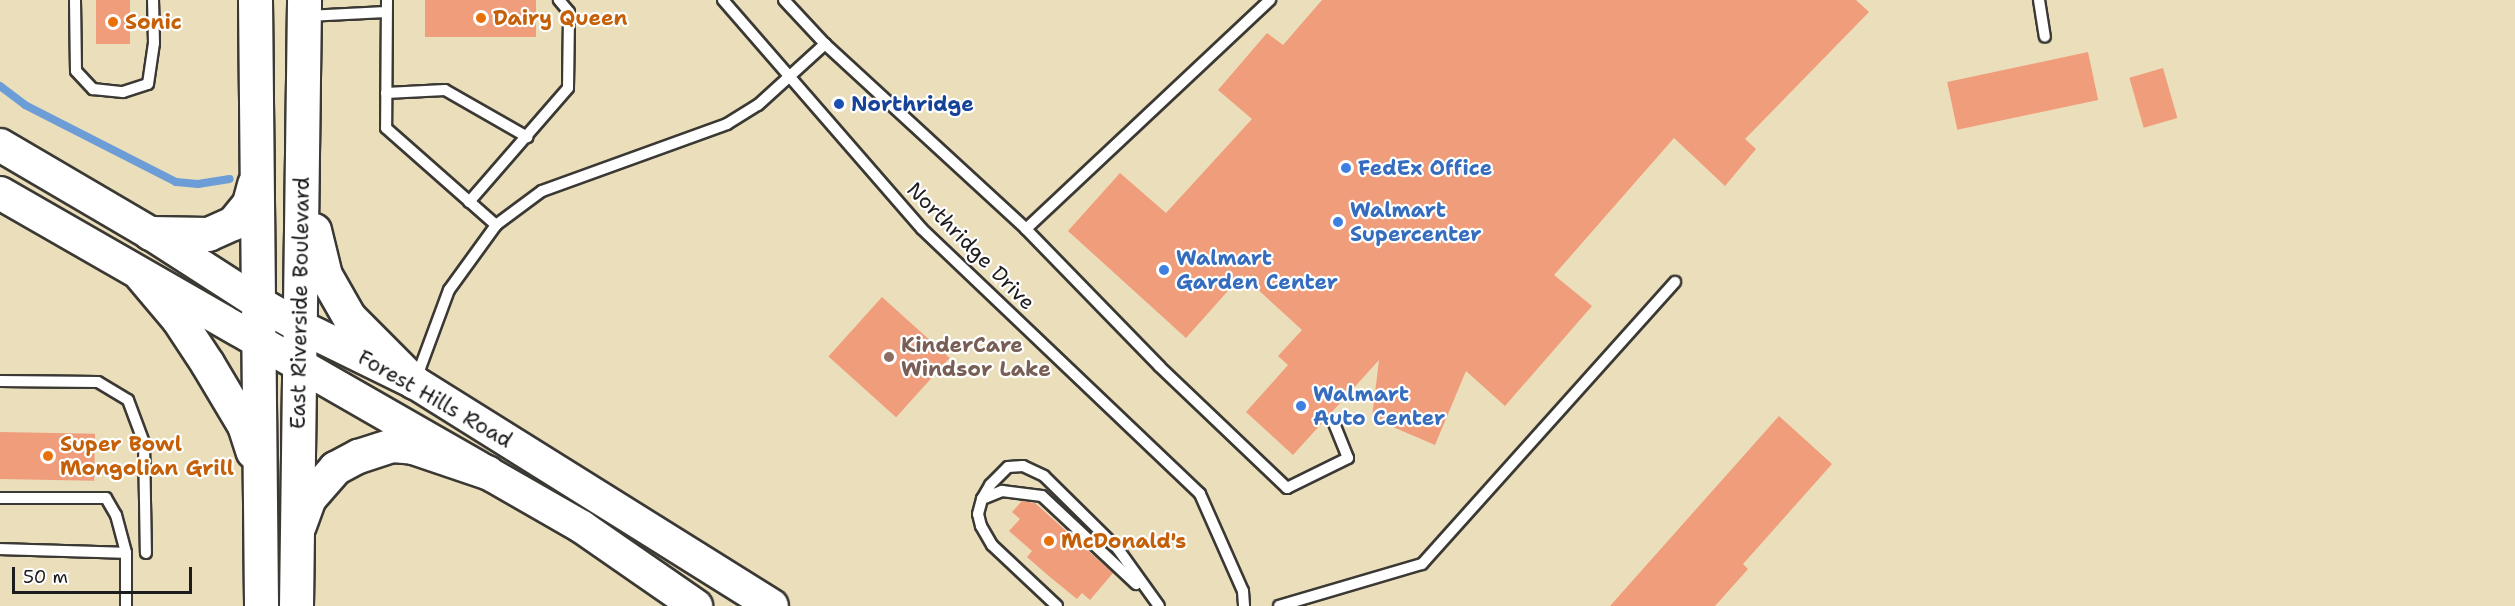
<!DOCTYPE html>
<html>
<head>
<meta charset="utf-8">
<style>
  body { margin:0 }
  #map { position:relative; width:2515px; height:606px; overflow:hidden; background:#ebdebb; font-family:"Shantell Sans",sans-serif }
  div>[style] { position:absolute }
  .stream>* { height:8px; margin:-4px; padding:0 4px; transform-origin:4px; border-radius:4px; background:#6c9dd6 }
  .building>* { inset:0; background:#f09d7b; transform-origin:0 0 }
  .roads { filter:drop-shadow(2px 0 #3b3934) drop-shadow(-2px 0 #3b3934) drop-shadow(0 2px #3b3934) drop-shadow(0 -2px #3b3934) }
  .lane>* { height:10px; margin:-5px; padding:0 5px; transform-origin:5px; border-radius:5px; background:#fff }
  .secondary>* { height:32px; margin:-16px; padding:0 16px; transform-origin:16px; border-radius:16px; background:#fff }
  .primary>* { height:33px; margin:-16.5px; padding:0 16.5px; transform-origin:16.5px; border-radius:16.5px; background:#fff }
  .dots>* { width:16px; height:16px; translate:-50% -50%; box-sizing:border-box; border:3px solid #fff; border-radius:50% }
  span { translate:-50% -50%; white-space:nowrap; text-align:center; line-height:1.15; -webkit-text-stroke:4.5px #fff; paint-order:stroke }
  .food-label { font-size:21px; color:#c56008; font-weight:700 }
  .left { translate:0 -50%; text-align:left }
  .transit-label { font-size:21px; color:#164399; font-weight:700 }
  .shop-label { font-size:21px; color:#366cbe; font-weight:700 }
  .street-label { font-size:21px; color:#1c1c1c }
  .education-label { font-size:21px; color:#785e54; font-weight:700 }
  .scale { position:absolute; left:12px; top:567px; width:180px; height:27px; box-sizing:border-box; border:3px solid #1c1c1c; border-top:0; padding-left:8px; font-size:18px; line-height:21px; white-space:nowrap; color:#1c1c1c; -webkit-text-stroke:4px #fff; paint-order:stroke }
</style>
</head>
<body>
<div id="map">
  <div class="stream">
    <div style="left:0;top:86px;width:31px;rotate:37deg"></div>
    <div style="left:25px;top:105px;width:169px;rotate:27deg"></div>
    <div style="left:176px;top:182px;width:22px;rotate:5deg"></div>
    <div style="left:198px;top:184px;width:32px;rotate:-9deg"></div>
  </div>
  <div class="building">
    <div style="left:96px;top:0;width:34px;height:44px"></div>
    <div style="left:425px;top:0;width:111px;height:37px"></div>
    <div style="clip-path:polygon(1322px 0,1856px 0,1869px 12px,1745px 139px,1756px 149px,1725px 186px,1674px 138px,1554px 275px,1592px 306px,1505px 406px,1466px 371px,1435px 445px,1372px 418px,1379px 360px,1293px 455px,1246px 412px,1288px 365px,1278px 356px,1302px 330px,1242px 275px,1186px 338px,1068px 231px,1120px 173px,1166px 213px,1252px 119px,1218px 90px,1267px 33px,1283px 45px)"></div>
    <div style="left:2088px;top:52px;width:49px;height:144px;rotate:78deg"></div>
    <div style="left:2163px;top:68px;width:52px;height:35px;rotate:74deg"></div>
    <div style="left:882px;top:297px;width:91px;height:80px;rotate:42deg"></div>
    <div style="clip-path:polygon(1779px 416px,1832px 464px,1743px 564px,1748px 569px,1715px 606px,1610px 606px)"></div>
    <div style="left:0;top:432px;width:95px;height:47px;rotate:1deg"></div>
    <div style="clip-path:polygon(1022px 501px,1035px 503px,1113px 573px,1090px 600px,1082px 593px,1077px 599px,1050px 577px,1027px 557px,1032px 551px,1009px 531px,1020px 519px,1012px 512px)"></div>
  </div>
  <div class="roads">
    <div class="lane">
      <div style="left:75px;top:0;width:71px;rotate:89.2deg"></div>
      <div style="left:76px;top:71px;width:25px;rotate:47deg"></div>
      <div style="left:93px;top:89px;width:30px;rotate:6deg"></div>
      <div style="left:123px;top:92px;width:26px;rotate:-18deg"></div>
      <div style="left:148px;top:84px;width:41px;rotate:-81.7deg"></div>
      <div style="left:154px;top:43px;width:43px;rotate:-91.3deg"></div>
      <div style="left:387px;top:0;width:128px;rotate:90.4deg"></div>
      <div style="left:386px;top:128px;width:147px;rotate:41.4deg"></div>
      <div style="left:723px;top:0;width:303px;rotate:49deg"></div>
      <div style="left:922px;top:229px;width:384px;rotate:43.6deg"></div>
      <div style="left:1200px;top:494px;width:106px;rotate:66.1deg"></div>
      <div style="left:1243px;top:591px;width:15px;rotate:86deg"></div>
      <div style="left:784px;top:0;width:60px;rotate:47deg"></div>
      <div style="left:2039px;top:0;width:37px;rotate:81deg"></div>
      <div style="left:307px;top:16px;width:79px;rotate:-2.9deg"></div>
      <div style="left:386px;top:93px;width:59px;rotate:-2.9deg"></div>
      <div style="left:445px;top:90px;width:95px;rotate:29.8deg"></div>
      <div style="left:469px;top:202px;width:151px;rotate:-49deg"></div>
      <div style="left:568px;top:88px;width:76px;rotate:-89.2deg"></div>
      <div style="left:569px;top:12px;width:16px;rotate:-130deg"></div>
      <div style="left:1026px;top:229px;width:335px;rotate:-43.2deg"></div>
      <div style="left:416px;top:379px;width:95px;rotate:-69.7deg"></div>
      <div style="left:449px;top:290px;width:80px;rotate:-54.1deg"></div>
      <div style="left:496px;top:225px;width:57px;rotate:-36.5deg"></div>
      <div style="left:542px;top:191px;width:197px;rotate:-19.9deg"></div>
      <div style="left:727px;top:124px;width:36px;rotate:-32deg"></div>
      <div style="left:758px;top:105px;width:91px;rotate:-42.3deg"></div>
      <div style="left:825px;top:44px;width:273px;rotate:42.6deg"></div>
      <div style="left:1026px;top:229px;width:191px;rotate:45.8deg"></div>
      <div style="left:1159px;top:366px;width:177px;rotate:43.6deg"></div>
      <div style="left:1287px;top:488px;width:68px;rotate:-26.2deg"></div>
      <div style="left:1348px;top:458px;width:37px;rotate:-112deg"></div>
      <div style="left:0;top:381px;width:98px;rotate:0.6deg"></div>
      <div style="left:98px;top:382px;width:35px;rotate:31deg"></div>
      <div style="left:128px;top:400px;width:46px;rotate:69.6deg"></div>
      <div style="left:144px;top:443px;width:110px;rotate:89deg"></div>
      <div style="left:0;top:498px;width:106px"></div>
      <div style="left:106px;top:498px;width:20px;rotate:60deg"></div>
      <div style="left:116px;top:515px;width:39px;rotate:75deg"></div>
      <div style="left:126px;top:553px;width:53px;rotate:90deg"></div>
      <div style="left:982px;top:499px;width:22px;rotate:-22deg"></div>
      <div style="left:1002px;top:491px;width:40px;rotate:7.1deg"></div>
      <div style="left:1042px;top:496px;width:129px;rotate:43.1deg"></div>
      <div style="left:0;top:549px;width:126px;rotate:1.8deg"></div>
      <div style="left:1057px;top:606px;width:89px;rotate:-136.8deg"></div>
      <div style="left:992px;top:545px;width:22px;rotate:-120deg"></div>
      <div style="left:981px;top:526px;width:12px;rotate:-104deg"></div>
      <div style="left:978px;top:514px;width:16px;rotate:-75deg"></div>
      <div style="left:982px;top:499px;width:16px;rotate:-60deg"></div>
      <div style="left:990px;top:485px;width:25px;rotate:-45deg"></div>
      <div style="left:1008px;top:467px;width:15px;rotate:-4deg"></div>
      <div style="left:1023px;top:466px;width:23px;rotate:25deg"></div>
      <div style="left:1044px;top:476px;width:104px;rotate:44.6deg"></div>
      <div style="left:1118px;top:549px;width:70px;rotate:54.3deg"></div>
      <div style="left:1279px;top:606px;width:149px;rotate:-16.4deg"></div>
      <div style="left:1422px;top:564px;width:379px;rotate:-48.1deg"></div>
    </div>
    <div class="secondary">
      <div style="left:0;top:145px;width:174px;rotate:30.4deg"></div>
      <div style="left:150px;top:233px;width:127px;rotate:32.8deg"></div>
      <div style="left:257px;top:302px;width:51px;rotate:29.6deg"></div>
      <div style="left:301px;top:327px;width:126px;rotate:26deg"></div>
      <div style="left:414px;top:382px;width:422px;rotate:32deg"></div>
      <div style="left:0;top:193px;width:671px;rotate:29.85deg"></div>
      <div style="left:582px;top:527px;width:139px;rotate:34.7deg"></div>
    </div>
    <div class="primary">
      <div style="left:255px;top:0;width:606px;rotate:89.43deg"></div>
      <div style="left:314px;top:230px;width:46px;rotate:76.3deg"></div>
      <div style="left:325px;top:275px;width:48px;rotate:60.3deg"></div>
      <div style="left:349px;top:317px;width:92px;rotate:45deg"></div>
      <div style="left:150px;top:233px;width:58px;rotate:1deg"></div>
      <div style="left:208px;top:234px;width:27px;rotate:-24deg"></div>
      <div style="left:233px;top:223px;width:26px;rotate:-51deg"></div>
      <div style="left:249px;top:203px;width:20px;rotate:-75deg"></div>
      <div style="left:141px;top:275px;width:57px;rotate:49.9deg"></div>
      <div style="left:178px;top:319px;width:53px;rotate:56.6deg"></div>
      <div style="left:207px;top:363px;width:72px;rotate:59.2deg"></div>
      <div style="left:244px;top:425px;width:28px;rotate:72deg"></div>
      <div style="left:299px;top:525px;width:29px;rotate:-70deg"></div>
      <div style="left:309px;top:498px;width:40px;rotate:-49deg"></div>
      <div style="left:335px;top:468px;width:26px;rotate:-28deg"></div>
      <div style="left:358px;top:456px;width:36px;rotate:-18deg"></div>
      <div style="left:392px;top:445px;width:21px;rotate:5deg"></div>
      <div style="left:413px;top:447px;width:78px;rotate:18.7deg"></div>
      <div style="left:296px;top:606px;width:606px;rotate:-89.24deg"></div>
    </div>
  </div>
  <div class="dots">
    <div style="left:481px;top:18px;background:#e8710a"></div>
    <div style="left:113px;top:22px;background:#e8710a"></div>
    <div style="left:839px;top:104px;background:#1a4fb4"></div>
    <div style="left:1346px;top:168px;background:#3f7fe0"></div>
    <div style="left:1338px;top:222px;background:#3f7fe0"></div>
    <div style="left:1164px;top:270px;background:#3f7fe0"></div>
    <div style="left:889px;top:357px;background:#8d6e63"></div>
    <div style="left:1301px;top:406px;background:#3f7fe0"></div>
    <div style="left:48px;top:456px;background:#e8710a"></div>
    <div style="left:1049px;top:541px;background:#e8710a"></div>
  </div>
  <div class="food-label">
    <span class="left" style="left:493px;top:18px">Dairy Queen</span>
    <span class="left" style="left:125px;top:22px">Sonic</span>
    <span class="left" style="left:60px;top:456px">Super Bowl<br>Mongolian Grill</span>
    <span class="left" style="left:1061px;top:541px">McDonald's</span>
  </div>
  <div class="transit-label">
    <span class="left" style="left:851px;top:104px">Northridge</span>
  </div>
  <div class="shop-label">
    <span class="left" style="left:1358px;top:168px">FedEx Office</span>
    <span class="left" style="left:1350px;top:222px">Walmart<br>Supercenter</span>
    <span class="left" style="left:1176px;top:270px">Walmart<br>Garden Center</span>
    <span class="left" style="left:1313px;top:406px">Walmart<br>Auto Center</span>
  </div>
  <div class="street-label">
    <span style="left:971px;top:246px;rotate:45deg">Northridge Drive</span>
    <span style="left:300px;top:303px;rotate:-89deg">East Riverside Boulevard</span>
    <span style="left:435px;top:399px;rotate:30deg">Forest Hills Road</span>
  </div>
  <div class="education-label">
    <span class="left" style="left:901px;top:357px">KinderCare<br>Windsor Lake</span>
  </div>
  <div class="scale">50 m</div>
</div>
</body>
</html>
